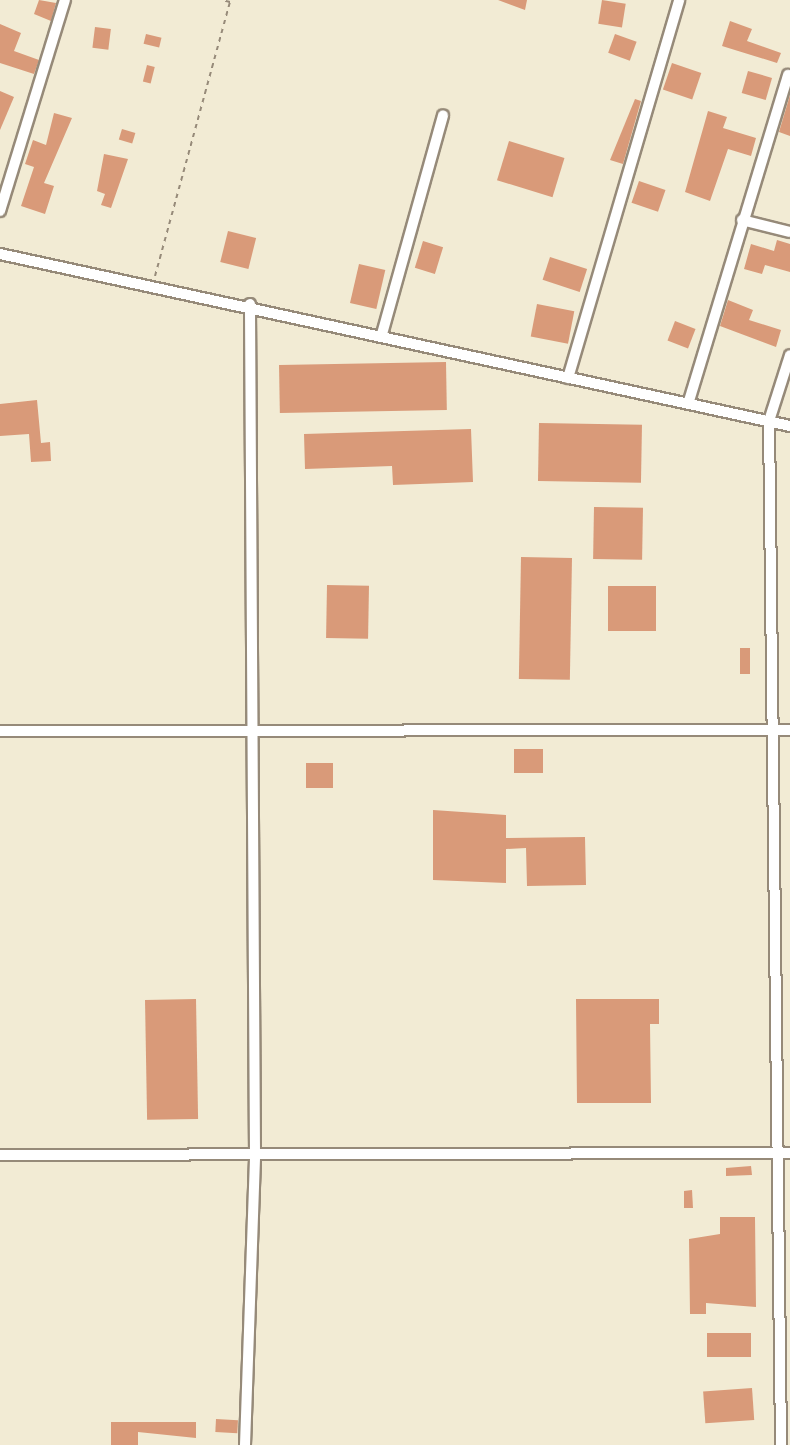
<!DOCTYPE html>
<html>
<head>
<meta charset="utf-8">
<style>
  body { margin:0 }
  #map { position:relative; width:790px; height:1445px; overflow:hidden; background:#f2ebd4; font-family:"IM FELL English",serif }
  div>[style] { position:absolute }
  .building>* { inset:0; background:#d99a79; transform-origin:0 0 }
  .path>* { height:2px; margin-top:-1px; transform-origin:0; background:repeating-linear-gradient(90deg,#968a79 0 4.5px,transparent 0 9px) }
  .roads { filter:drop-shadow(2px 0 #968a79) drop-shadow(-2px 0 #968a79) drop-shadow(0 2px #968a79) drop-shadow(0 -2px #968a79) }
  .minor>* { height:10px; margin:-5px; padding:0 5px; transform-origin:5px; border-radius:5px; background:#fff }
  span { translate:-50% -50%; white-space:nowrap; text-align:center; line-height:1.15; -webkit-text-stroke:6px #fff; paint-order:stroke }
</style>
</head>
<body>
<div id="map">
  <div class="building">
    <div style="clip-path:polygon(39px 0,56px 3px,51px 21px,34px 14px)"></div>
    <div style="clip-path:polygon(498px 0,527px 0,525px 10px)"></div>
    <div style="left:602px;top:0;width:24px;height:24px;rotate:9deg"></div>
    <div style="clip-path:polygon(730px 21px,752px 29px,747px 41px,781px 53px,777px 63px,722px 46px)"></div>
    <div style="clip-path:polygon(0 24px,21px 33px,14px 51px,39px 60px,34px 74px,0 63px)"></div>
    <div style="left:95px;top:27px;width:16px;height:21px;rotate:7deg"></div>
    <div style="left:146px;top:34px;width:16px;height:10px;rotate:14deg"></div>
    <div style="left:615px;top:34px;width:23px;height:20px;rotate:20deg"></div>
    <div style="left:672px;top:63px;width:31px;height:28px;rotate:19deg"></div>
    <div style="left:147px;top:65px;width:8px;height:17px;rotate:14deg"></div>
    <div style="left:748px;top:71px;width:25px;height:23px;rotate:16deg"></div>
    <div style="clip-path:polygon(0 91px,14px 97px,0 130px)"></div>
    <div style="clip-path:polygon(790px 95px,790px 136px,779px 132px)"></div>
    <div style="clip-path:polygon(635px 99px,641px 101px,623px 164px,610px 160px)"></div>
    <div style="clip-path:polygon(708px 111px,727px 117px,723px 128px,756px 138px,751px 156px,728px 149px,710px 201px,685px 192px)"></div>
    <div style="clip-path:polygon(54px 113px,72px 118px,44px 183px,54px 186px,45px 214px,21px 206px,34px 167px,25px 164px,33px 140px,46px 145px)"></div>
    <div style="left:122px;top:129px;width:14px;height:11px;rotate:17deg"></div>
    <div style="left:509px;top:141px;width:58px;height:41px;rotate:17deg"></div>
    <div style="clip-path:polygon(104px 154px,128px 159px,111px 208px,101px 205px,105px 194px,97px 191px)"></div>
    <div style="left:639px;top:181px;width:28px;height:23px;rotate:19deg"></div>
    <div style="left:228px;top:231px;width:29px;height:32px;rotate:14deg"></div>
    <div style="clip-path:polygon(777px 240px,790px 244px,790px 272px,765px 265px,762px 274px,744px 269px,751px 244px,774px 251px)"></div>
    <div style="left:423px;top:241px;width:21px;height:28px;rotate:17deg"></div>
    <div style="left:550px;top:257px;width:39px;height:24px;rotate:18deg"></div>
    <div style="left:359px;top:264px;width:27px;height:40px;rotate:13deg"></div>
    <div style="clip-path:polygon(728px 300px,753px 310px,749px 320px,781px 330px,776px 347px,720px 326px)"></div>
    <div style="left:537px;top:304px;width:38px;height:33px;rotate:11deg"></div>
    <div style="left:675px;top:321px;width:22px;height:21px;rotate:21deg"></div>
    <div style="left:446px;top:362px;width:48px;height:167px;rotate:89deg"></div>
    <div style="clip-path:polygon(37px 400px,41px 443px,50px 442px,51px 461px,31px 462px,29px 434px,0 436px,0 404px)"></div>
    <div style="left:539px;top:423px;width:103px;height:58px;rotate:1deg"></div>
    <div style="clip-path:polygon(471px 429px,473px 482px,393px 485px,392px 466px,305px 469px,304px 434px)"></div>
    <div style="left:594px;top:507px;width:49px;height:52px;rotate:1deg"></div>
    <div style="left:521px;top:557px;width:51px;height:122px;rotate:1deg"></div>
    <div style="left:327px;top:585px;width:42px;height:53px;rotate:1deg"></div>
    <div style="left:608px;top:586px;width:48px;height:45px"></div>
    <div style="left:740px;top:648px;width:10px;height:26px"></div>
    <div style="left:543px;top:749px;width:24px;height:29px;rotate:90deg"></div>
    <div style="left:306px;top:763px;width:27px;height:25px"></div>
    <div style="clip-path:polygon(433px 810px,506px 815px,506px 838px,585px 837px,586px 885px,527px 886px,526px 848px,506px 849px,506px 883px,433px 880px)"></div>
    <div style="left:196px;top:999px;width:120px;height:51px;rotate:89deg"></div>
    <div style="clip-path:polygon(576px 999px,659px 999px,659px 1024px,650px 1024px,651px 1103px,577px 1103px)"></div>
    <div style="clip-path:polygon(751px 1166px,752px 1175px,726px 1176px,726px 1168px)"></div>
    <div style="clip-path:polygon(692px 1190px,693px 1208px,684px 1208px,684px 1191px)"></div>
    <div style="clip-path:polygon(720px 1217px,755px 1217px,756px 1307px,706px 1303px,706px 1314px,690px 1314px,689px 1239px,720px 1234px)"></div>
    <div style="left:707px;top:1333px;width:44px;height:24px"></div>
    <div style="left:752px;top:1388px;width:32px;height:49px;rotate:86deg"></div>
    <div style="left:216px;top:1419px;width:22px;height:13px;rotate:3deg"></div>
    <div style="clip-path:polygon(111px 1422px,196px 1422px,196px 1438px,138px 1432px,138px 1445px,111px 1445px)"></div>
  </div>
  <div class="path">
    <div style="left:155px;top:276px;width:284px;rotate:-74.7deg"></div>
    <div style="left:230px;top:2px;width:8px;rotate:-166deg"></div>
  </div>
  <div class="roads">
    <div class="minor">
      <div style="left:0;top:211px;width:221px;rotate:-72.9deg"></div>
      <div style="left:742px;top:220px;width:49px;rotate:14deg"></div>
      <div style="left:0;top:254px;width:809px;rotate:12.28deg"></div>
      <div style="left:382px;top:334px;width:227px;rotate:-74.4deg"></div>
      <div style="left:568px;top:378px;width:394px;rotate:-73.6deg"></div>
      <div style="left:689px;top:401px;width:341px;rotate:-73.1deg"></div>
      <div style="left:0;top:731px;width:790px;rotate:-0.07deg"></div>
      <div style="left:0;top:1155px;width:790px;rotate:-0.15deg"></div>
      <div style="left:245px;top:1445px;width:292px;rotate:-88deg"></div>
      <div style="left:255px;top:1153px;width:849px;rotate:-90.34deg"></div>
      <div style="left:781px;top:1445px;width:1024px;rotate:-90.67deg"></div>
      <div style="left:769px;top:421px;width:69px;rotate:-72.3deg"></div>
    </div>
  </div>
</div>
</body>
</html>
